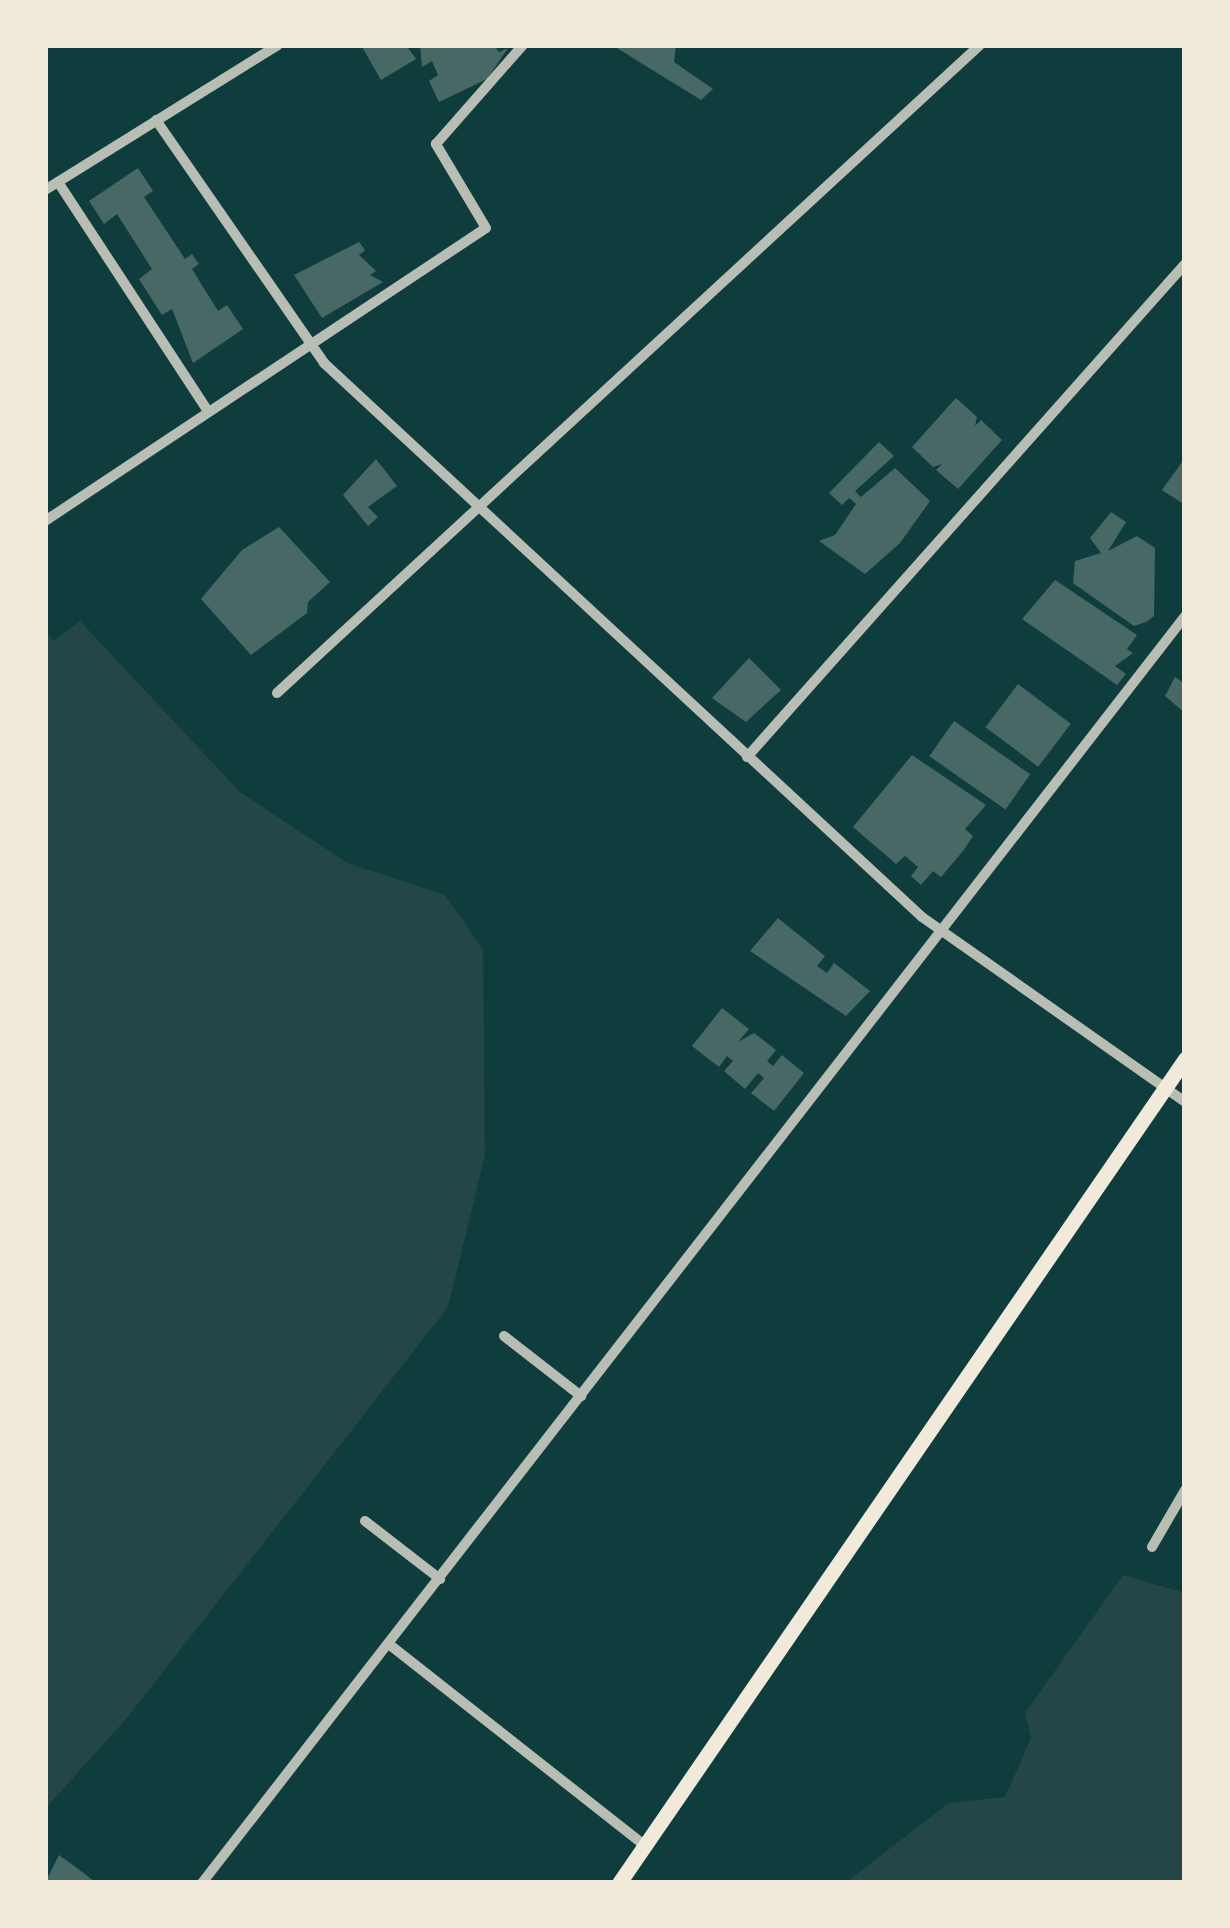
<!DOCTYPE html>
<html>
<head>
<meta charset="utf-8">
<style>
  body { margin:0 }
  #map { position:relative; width:1230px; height:1928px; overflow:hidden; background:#0f3d3e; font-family:"Zilla Slab",serif }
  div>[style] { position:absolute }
  .green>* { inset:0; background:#244646 }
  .building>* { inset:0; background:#486865; transform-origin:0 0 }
  .minor>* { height:10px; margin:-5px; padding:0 5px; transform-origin:5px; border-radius:5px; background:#b8beb3 }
  .secondary>* { height:15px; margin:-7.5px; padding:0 7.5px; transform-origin:7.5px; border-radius:7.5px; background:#f1e9da }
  span { translate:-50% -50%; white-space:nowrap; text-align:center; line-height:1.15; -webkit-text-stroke:12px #f1e9da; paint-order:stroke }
  .frame { position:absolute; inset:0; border:48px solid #f1e9da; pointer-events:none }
</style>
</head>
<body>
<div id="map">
  <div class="green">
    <div style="clip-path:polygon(80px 621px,240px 792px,347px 863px,445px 895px,483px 949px,485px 1155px,448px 1307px,127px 1718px,45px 1809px,45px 632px,54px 641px)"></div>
    <div style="clip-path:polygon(1123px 1575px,1185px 1593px,1185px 1883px,845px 1883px,949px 1803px,1005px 1797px,1031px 1738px,1025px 1713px)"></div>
  </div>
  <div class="building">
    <div style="clip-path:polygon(361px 45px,406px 45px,416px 59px,381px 80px)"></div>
    <div style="clip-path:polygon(420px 45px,494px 45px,499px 52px,508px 48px,487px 79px,439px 102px,429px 81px,438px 75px,432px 61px,422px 67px)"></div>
    <div style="clip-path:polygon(612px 45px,676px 45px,674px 62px,713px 89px,701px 100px)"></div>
    <div style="clip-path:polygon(138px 168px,153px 191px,144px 197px,185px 259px,192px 254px,199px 264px,192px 269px,218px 311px,227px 305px,243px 329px,193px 363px,172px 309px,162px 315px,139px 279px,152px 269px,117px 214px,104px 224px,89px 201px)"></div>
    <div style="clip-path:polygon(359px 242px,365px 250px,359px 255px,376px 271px,370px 275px,383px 282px,322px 318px,294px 275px)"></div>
    <div style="clip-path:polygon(956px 398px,977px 417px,975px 426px,981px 420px,1002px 440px,958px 489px,936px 470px,942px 464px,933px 467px,912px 447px)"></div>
    <div style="clip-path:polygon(879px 442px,894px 456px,855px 491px,861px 497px,895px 468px,930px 501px,900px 543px,865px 574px,819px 541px,835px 535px,856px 504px,849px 498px,842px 505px,829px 493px)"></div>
    <div style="clip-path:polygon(1185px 458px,1185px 505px,1162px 490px)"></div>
    <div style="clip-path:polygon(376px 459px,397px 486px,368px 507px,378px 517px,368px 526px,343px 495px)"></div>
    <div style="clip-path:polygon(1111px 512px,1126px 522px,1108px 551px,1137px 536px,1155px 548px,1154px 616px,1146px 622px,1134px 626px,1073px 583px,1075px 561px,1101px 553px,1090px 538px)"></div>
    <div style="clip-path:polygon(279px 527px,330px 582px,308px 602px,307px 613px,251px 655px,201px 599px,242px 550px)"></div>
    <div style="clip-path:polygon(1055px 580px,1137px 635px,1127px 649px,1133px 653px,1115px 666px,1126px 674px,1117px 685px,1022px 619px)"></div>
    <div style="clip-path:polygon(749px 658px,781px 690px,746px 722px,712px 698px)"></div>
    <div style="clip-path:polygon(1175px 677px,1185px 684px,1185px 713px,1165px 696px)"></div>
    <div style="left:1018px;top:684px;width:66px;height:54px;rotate:37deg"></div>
    <div style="left:954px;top:721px;width:93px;height:43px;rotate:35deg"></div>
    <div style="clip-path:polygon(912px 755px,986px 805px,965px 829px,973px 836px,963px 851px,941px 877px,933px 871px,921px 885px,911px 876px,918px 867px,905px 856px,896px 864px,853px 827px)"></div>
    <div style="clip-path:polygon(778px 918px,825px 956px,817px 966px,827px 973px,834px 963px,870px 991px,846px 1016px,750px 951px)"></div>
    <div style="clip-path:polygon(722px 1008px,749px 1029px,738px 1042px,754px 1033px,776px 1050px,767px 1061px,773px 1066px,782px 1055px,804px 1073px,774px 1111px,751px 1093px,764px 1078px,758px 1073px,745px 1089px,724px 1071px,733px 1061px,727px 1056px,719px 1067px,692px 1046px)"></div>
    <div style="clip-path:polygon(59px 1855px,85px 1874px,96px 1883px,45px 1883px)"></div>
  </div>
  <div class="minor">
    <div style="left:156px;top:120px;width:295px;rotate:55.3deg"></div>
    <div style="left:324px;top:363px;width:815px;rotate:42.81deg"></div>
    <div style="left:922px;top:917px;width:322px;rotate:35.1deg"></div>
    <div style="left:58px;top:182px;width:274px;rotate:56.8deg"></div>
    <div style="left:45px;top:190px;width:274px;rotate:-31.9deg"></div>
    <div style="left:45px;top:521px;width:529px;rotate:-33.6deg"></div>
    <div style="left:486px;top:228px;width:98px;rotate:-120.8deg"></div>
    <div style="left:436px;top:144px;width:132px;rotate:-48.7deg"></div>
    <div style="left:277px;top:693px;width:956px;rotate:-42.67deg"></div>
    <div style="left:747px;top:757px;width:659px;rotate:-48.38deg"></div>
    <div style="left:504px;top:1336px;width:98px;rotate:37.9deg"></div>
    <div style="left:365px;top:1521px;width:95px;rotate:37.7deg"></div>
    <div style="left:1152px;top:1547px;width:66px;rotate:-59.9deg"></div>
    <div style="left:390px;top:1645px;width:325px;rotate:38.2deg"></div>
    <div style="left:202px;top:1883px;width:1604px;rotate:-52.19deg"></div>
  </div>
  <div class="secondary">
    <div style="left:619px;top:1883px;width:1000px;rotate:-55.52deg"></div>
  </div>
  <div class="frame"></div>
</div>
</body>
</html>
